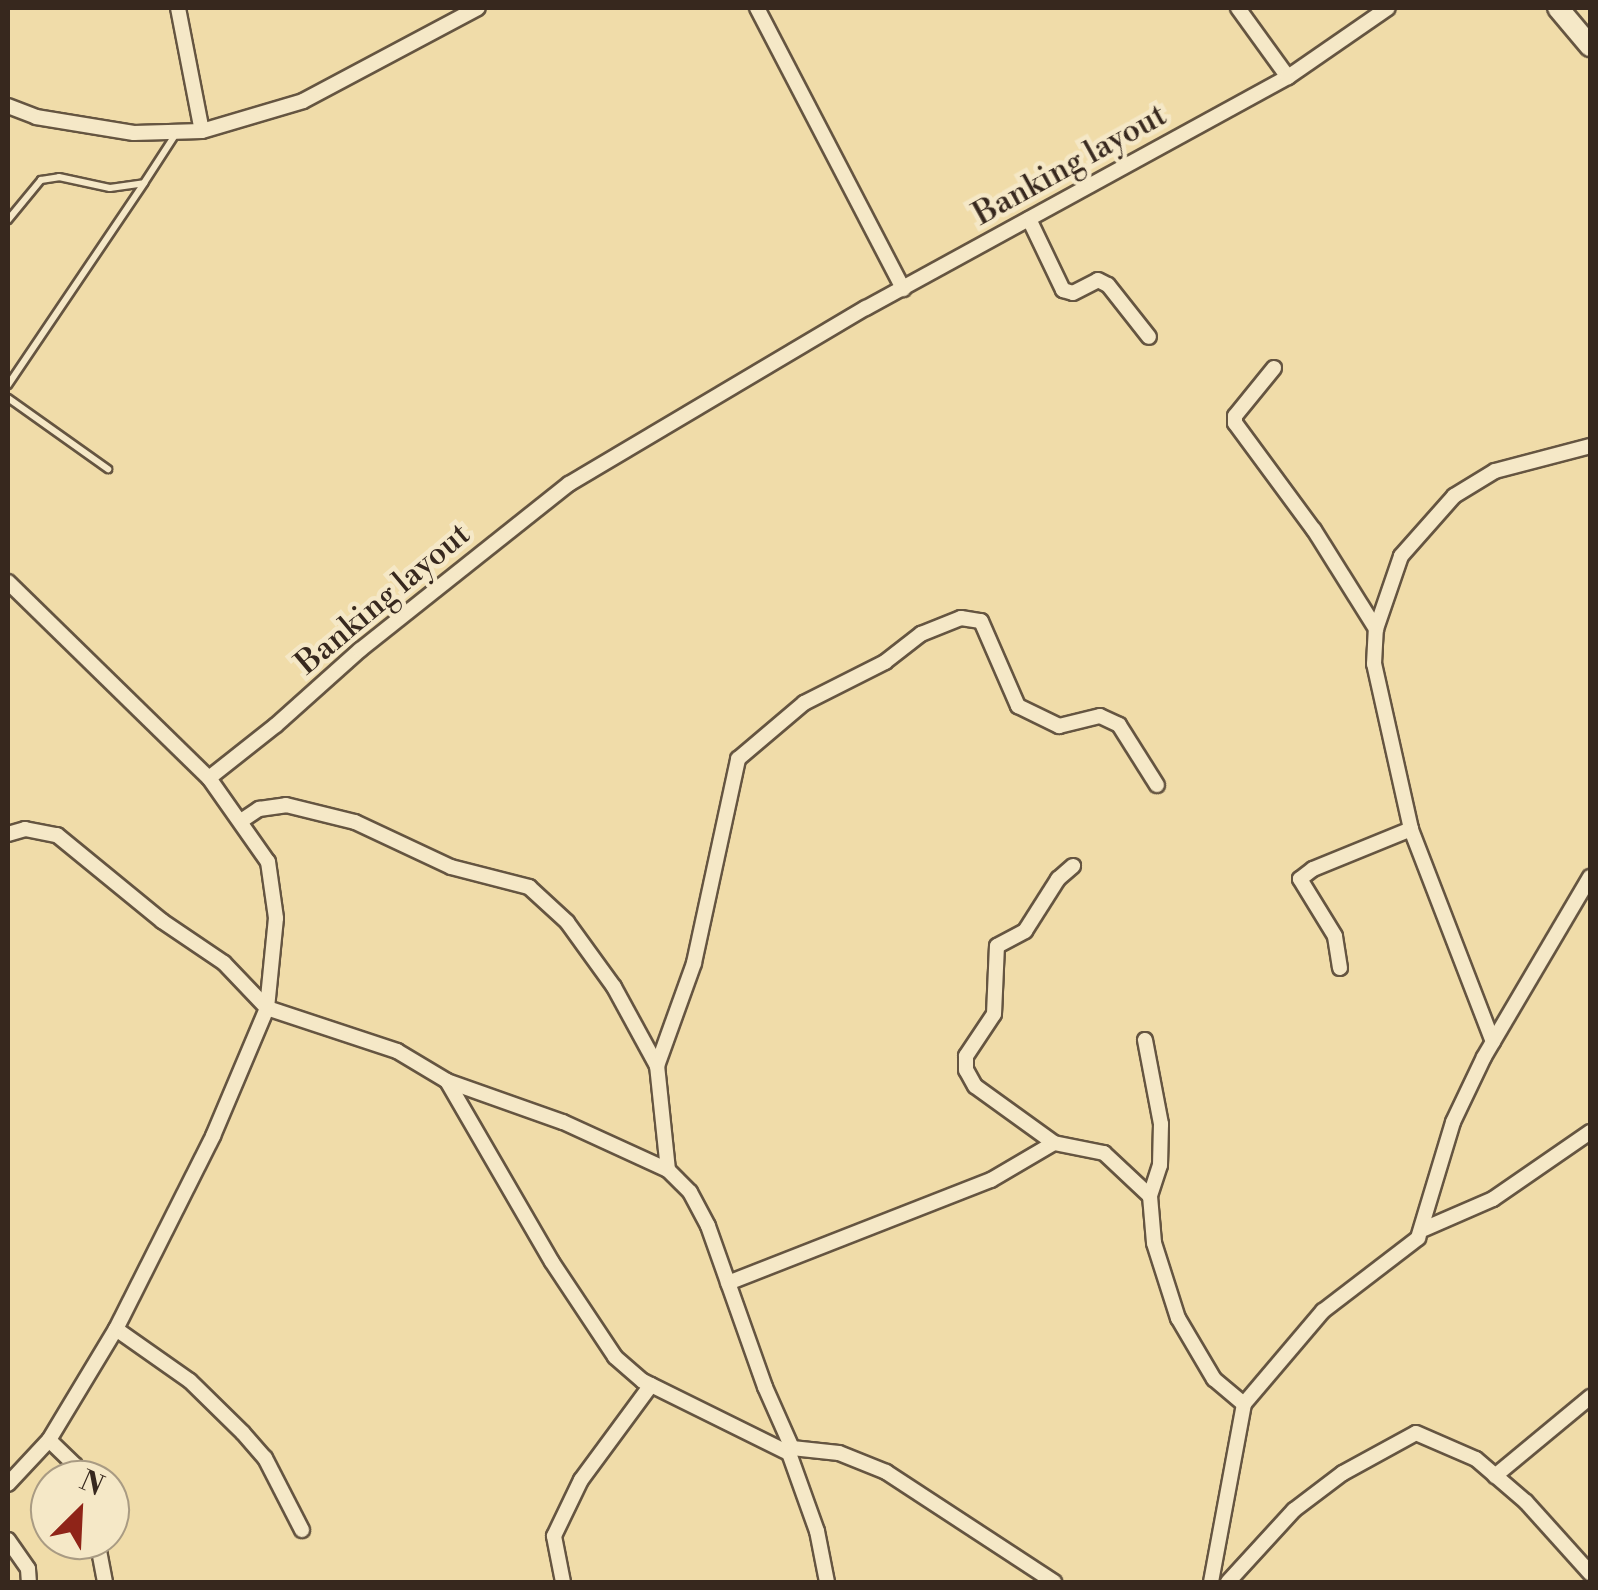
<!DOCTYPE html>
<html>
<head>
<meta charset="utf-8">
<style>
  body { margin:0 }
  #map { position:relative; width:1598px; height:1590px; overflow:hidden; background:#f0dca9; font-family:"Libre Bodoni",serif }
  div>[style] { position:absolute }
  .roads { filter:drop-shadow(2px 0 #655541) drop-shadow(-2px 0 #655541) drop-shadow(0 2px #655541) drop-shadow(0 -2px #655541) }
  .service>* { height:6px; margin:-3px; padding:0 3px; transform-origin:3px; border-radius:3px; background:#f5e8c7 }
  .minor>* { height:14px; margin:-7px; padding:0 7px; transform-origin:7px; border-radius:7px; background:#f5e8c7 }
  .secondary>* { height:20px; margin:-10px; padding:0 10px; transform-origin:10px; border-radius:10px; background:#f5e8c7 }
  span { translate:-50% -50%; white-space:nowrap; text-align:center; line-height:1.15; -webkit-text-stroke:9px #f5e8c7; paint-order:stroke }
  .street-label { font-size:32px; color:#37281e }
  .frame { position:absolute; inset:0; border:10px solid #37281e; pointer-events:none }
  .north { position:absolute; left:30px; top:1460px; width:100px; height:100px; box-sizing:border-box; background:#f5e8c7; border:2px solid #a99b83; border-radius:50%; rotate:24deg; font-size:28px; font-weight:700; line-height:40px; text-align:center; color:#37281e }
  .north::after { content:''; display:block; margin:auto; width:35px; height:45px; background:#8f2418; clip-path:polygon(50% 0,100% 100%,50% 72%,0 100%) }
</style>
</head>
<body>
<div id="map">
  <div class="roads">
    <div class="service">
      <div style="left:8px;top:220px;width:52px;rotate:-50.5deg"></div>
      <div style="left:41px;top:180px;width:18px;rotate:-9deg"></div>
      <div style="left:59px;top:177px;width:52px;rotate:12.2deg"></div>
      <div style="left:110px;top:188px;width:34px;rotate:-8deg"></div>
      <div style="left:144px;top:183px;width:61px;rotate:-57.1deg"></div>
      <div style="left:8px;top:385px;width:244px;rotate:-56deg"></div>
      <div style="left:8px;top:398px;width:123px;rotate:35.4deg"></div>
    </div>
    <div class="minor">
      <div style="left:178px;top:8px;width:125px;rotate:79deg"></div>
      <div style="left:757px;top:8px;width:317px;rotate:62.5deg"></div>
      <div style="left:1238px;top:8px;width:85px;rotate:54.1deg"></div>
      <div style="left:8px;top:106px;width:30px;rotate:21deg"></div>
      <div style="left:36px;top:117px;width:99px;rotate:9.3deg"></div>
      <div style="left:134px;top:133px;width:68px;rotate:-1.7deg"></div>
      <div style="left:202px;top:131px;width:105px;rotate:-16.5deg"></div>
      <div style="left:303px;top:101px;width:198px;rotate:-28deg"></div>
      <div style="left:1029px;top:219px;width:79px;rotate:64.4deg"></div>
      <div style="left:1063px;top:290px;width:10px;rotate:17deg"></div>
      <div style="left:1073px;top:293px;width:28px;rotate:-27deg"></div>
      <div style="left:1098px;top:280px;width:11px;rotate:27deg"></div>
      <div style="left:1108px;top:285px;width:66px;rotate:51.7deg"></div>
      <div style="left:1274px;top:368px;width:62px;rotate:129.1deg"></div>
      <div style="left:1235px;top:416px;width:7px;rotate:90deg"></div>
      <div style="left:1235px;top:423px;width:133px;rotate:53.6deg"></div>
      <div style="left:1314px;top:530px;width:117px;rotate:57.9deg"></div>
      <div style="left:8px;top:582px;width:281px;rotate:44.3deg"></div>
      <div style="left:241px;top:821px;width:22px;rotate:-34deg"></div>
      <div style="left:259px;top:809px;width:27px;rotate:-8deg"></div>
      <div style="left:286px;top:805px;width:71px;rotate:13.8deg"></div>
      <div style="left:355px;top:822px;width:106px;rotate:25.1deg"></div>
      <div style="left:451px;top:867px;width:81px;rotate:14.4deg"></div>
      <div style="left:529px;top:887px;width:52px;rotate:42.6deg"></div>
      <div style="left:567px;top:922px;width:80px;rotate:54.1deg"></div>
      <div style="left:614px;top:987px;width:90px;rotate:61.4deg"></div>
      <div style="left:8px;top:834px;width:18px;rotate:-16deg"></div>
      <div style="left:25px;top:829px;width:33px;rotate:11deg"></div>
      <div style="left:57px;top:835px;width:136px;rotate:39.3deg"></div>
      <div style="left:162px;top:921px;width:75px;rotate:34.1deg"></div>
      <div style="left:224px;top:963px;width:62px;rotate:46.3deg"></div>
      <div style="left:267px;top:1008px;width:137px;rotate:18.3deg"></div>
      <div style="left:397px;top:1051px;width:58px;rotate:31deg"></div>
      <div style="left:447px;top:1081px;width:123px;rotate:19.5deg"></div>
      <div style="left:563px;top:1122px;width:115px;rotate:24.6deg"></div>
      <div style="left:668px;top:1170px;width:31px;rotate:45deg"></div>
      <div style="left:690px;top:1192px;width:38px;rotate:62deg"></div>
      <div style="left:708px;top:1226px;width:171px;rotate:70.5deg"></div>
      <div style="left:765px;top:1387px;width:67px;rotate:66.1deg"></div>
      <div style="left:792px;top:1448px;width:6px;rotate:121deg"></div>
      <div style="left:789px;top:1453px;width:83px;rotate:70.3deg"></div>
      <div style="left:817px;top:1531px;width:52px;rotate:78.9deg"></div>
      <div style="left:1340px;top:968px;width:32px;rotate:-99deg"></div>
      <div style="left:1335px;top:936px;width:67px;rotate:-121.6deg"></div>
      <div style="left:1300px;top:879px;width:16px;rotate:-38deg"></div>
      <div style="left:1313px;top:869px;width:106px;rotate:-22.2deg"></div>
      <div style="left:1145px;top:1040px;width:86px;rotate:79.2deg"></div>
      <div style="left:1161px;top:1124px;width:41px;rotate:91.4deg"></div>
      <div style="left:1160px;top:1165px;width:33px;rotate:108deg"></div>
      <div style="left:1493px;top:1042px;width:228px;rotate:-111.1deg"></div>
      <div style="left:1411px;top:829px;width:169px;rotate:-102.6deg"></div>
      <div style="left:1374px;top:664px;width:35px;rotate:-87deg"></div>
      <div style="left:1376px;top:629px;width:77px;rotate:-71.1deg"></div>
      <div style="left:1401px;top:556px;width:80px;rotate:-48.5deg"></div>
      <div style="left:1454px;top:496px;width:48px;rotate:-31.4deg"></div>
      <div style="left:1495px;top:471px;width:98px;rotate:-14.7deg"></div>
      <div style="left:447px;top:1081px;width:209px;rotate:59.9deg"></div>
      <div style="left:552px;top:1262px;width:114px;rotate:56.4deg"></div>
      <div style="left:615px;top:1357px;width:37px;rotate:41deg"></div>
      <div style="left:643px;top:1381px;width:163px;rotate:26.3deg"></div>
      <div style="left:1054px;top:1143px;width:97px;rotate:-144.2deg"></div>
      <div style="left:975px;top:1086px;width:18px;rotate:-119deg"></div>
      <div style="left:966px;top:1070px;width:14px;rotate:-90deg"></div>
      <div style="left:966px;top:1056px;width:50px;rotate:-56.3deg"></div>
      <div style="left:994px;top:1014px;width:68px;rotate:-87.5deg"></div>
      <div style="left:997px;top:946px;width:32px;rotate:-28deg"></div>
      <div style="left:1025px;top:931px;width:62px;rotate:-57.6deg"></div>
      <div style="left:1058px;top:879px;width:20px;rotate:-41deg"></div>
      <div style="left:668px;top:1170px;width:105px;rotate:-96deg"></div>
      <div style="left:657px;top:1066px;width:109px;rotate:-70.2deg"></div>
      <div style="left:694px;top:963px;width:209px;rotate:-77.8deg"></div>
      <div style="left:738px;top:759px;width:87px;rotate:-40.3deg"></div>
      <div style="left:804px;top:703px;width:91px;rotate:-26.8deg"></div>
      <div style="left:885px;top:662px;width:46px;rotate:-37.9deg"></div>
      <div style="left:921px;top:634px;width:43px;rotate:-21.8deg"></div>
      <div style="left:961px;top:618px;width:20px;rotate:9deg"></div>
      <div style="left:981px;top:621px;width:93px;rotate:66.5deg"></div>
      <div style="left:1018px;top:706px;width:46px;rotate:26deg"></div>
      <div style="left:1059px;top:726px;width:42px;rotate:-13.7deg"></div>
      <div style="left:1100px;top:716px;width:21px;rotate:25deg"></div>
      <div style="left:1119px;top:725px;width:71px;rotate:57.7deg"></div>
      <div style="left:1424px;top:1229px;width:75px;rotate:-23.5deg"></div>
      <div style="left:1493px;top:1199px;width:118px;rotate:-34.6deg"></div>
      <div style="left:728px;top:1283px;width:282px;rotate:-21.4deg"></div>
      <div style="left:991px;top:1180px;width:73px;rotate:-30.4deg"></div>
      <div style="left:1054px;top:1143px;width:51px;rotate:11.3deg"></div>
      <div style="left:1104px;top:1153px;width:63px;rotate:43.1deg"></div>
      <div style="left:1150px;top:1196px;width:47px;rotate:85.1deg"></div>
      <div style="left:1154px;top:1243px;width:79px;rotate:72.3deg"></div>
      <div style="left:1178px;top:1318px;width:71px;rotate:59.5deg"></div>
      <div style="left:1214px;top:1379px;width:39px;rotate:40deg"></div>
      <div style="left:116px;top:1329px;width:90px;rotate:35.1deg"></div>
      <div style="left:190px;top:1381px;width:74px;rotate:44.5deg"></div>
      <div style="left:243px;top:1433px;width:33px;rotate:49deg"></div>
      <div style="left:265px;top:1458px;width:81px;rotate:62.8deg"></div>
      <div style="left:49px;top:1440px;width:36px;rotate:44deg"></div>
      <div style="left:75px;top:1465px;width:16px;rotate:68deg"></div>
      <div style="left:792px;top:1448px;width:47px;rotate:6.1deg"></div>
      <div style="left:839px;top:1453px;width:51px;rotate:22deg"></div>
      <div style="left:886px;top:1472px;width:201px;rotate:33.2deg"></div>
      <div style="left:1495px;top:1476px;width:124px;rotate:-39.7deg"></div>
      <div style="left:8px;top:1484px;width:60px;rotate:-47deg"></div>
      <div style="left:49px;top:1440px;width:130px;rotate:-58.9deg"></div>
      <div style="left:116px;top:1329px;width:216px;rotate:-63.3deg"></div>
      <div style="left:213px;top:1136px;width:139px;rotate:-67.1deg"></div>
      <div style="left:267px;top:1008px;width:90px;rotate:-84.3deg"></div>
      <div style="left:276px;top:918px;width:57px;rotate:-98.1deg"></div>
      <div style="left:268px;top:862px;width:103px;rotate:-125.1deg"></div>
      <div style="left:209px;top:778px;width:85px;rotate:-38.3deg"></div>
      <div style="left:276px;top:725px;width:113px;rotate:-41.8deg"></div>
      <div style="left:360px;top:650px;width:267px;rotate:-38.5deg"></div>
      <div style="left:569px;top:484px;width:345px;rotate:-30.7deg"></div>
      <div style="left:866px;top:308px;width:481px;rotate:-28.7deg"></div>
      <div style="left:1288px;top:77px;width:121px;rotate:-34.6deg"></div>
      <div style="left:8px;top:1540px;width:35px;rotate:55deg"></div>
      <div style="left:28px;top:1569px;width:13px;rotate:86deg"></div>
      <div style="left:97px;top:1540px;width:43px;rotate:79.2deg"></div>
      <div style="left:563px;top:1582px;width:47px;rotate:-101.1deg"></div>
      <div style="left:554px;top:1536px;width:62px;rotate:-64.3deg"></div>
      <div style="left:581px;top:1480px;width:118px;rotate:-53.6deg"></div>
      <div style="left:1211px;top:1582px;width:181px;rotate:-79.5deg"></div>
      <div style="left:1244px;top:1404px;width:122px;rotate:-49.7deg"></div>
      <div style="left:1323px;top:1311px;width:120px;rotate:-37.5deg"></div>
      <div style="left:1418px;top:1238px;width:121px;rotate:-73.2deg"></div>
      <div style="left:1453px;top:1122px;width:72px;rotate:-64.5deg"></div>
      <div style="left:1484px;top:1057px;width:209px;rotate:-59.5deg"></div>
      <div style="left:1228px;top:1582px;width:98px;rotate:-47.5deg"></div>
      <div style="left:1294px;top:1510px;width:61px;rotate:-37.1deg"></div>
      <div style="left:1343px;top:1473px;width:83px;rotate:-28.7deg"></div>
      <div style="left:1416px;top:1433px;width:65px;rotate:23.4deg"></div>
      <div style="left:1476px;top:1459px;width:66px;rotate:40.7deg"></div>
      <div style="left:1526px;top:1502px;width:96px;rotate:48deg"></div>
    </div>
    <div class="secondary">
      <div style="left:1558px;top:8px;width:50px;rotate:49.9deg"></div>
    </div>
  </div>
  <div class="street-label">
    <span style="left:1070px;top:165px;rotate:-29deg">Banking layout</span>
    <span style="left:383px;top:599px;rotate:-40deg">Banking layout</span>
  </div>
  <div class="frame"></div>
  <div class="north">N</div>
</div>
</body>
</html>
